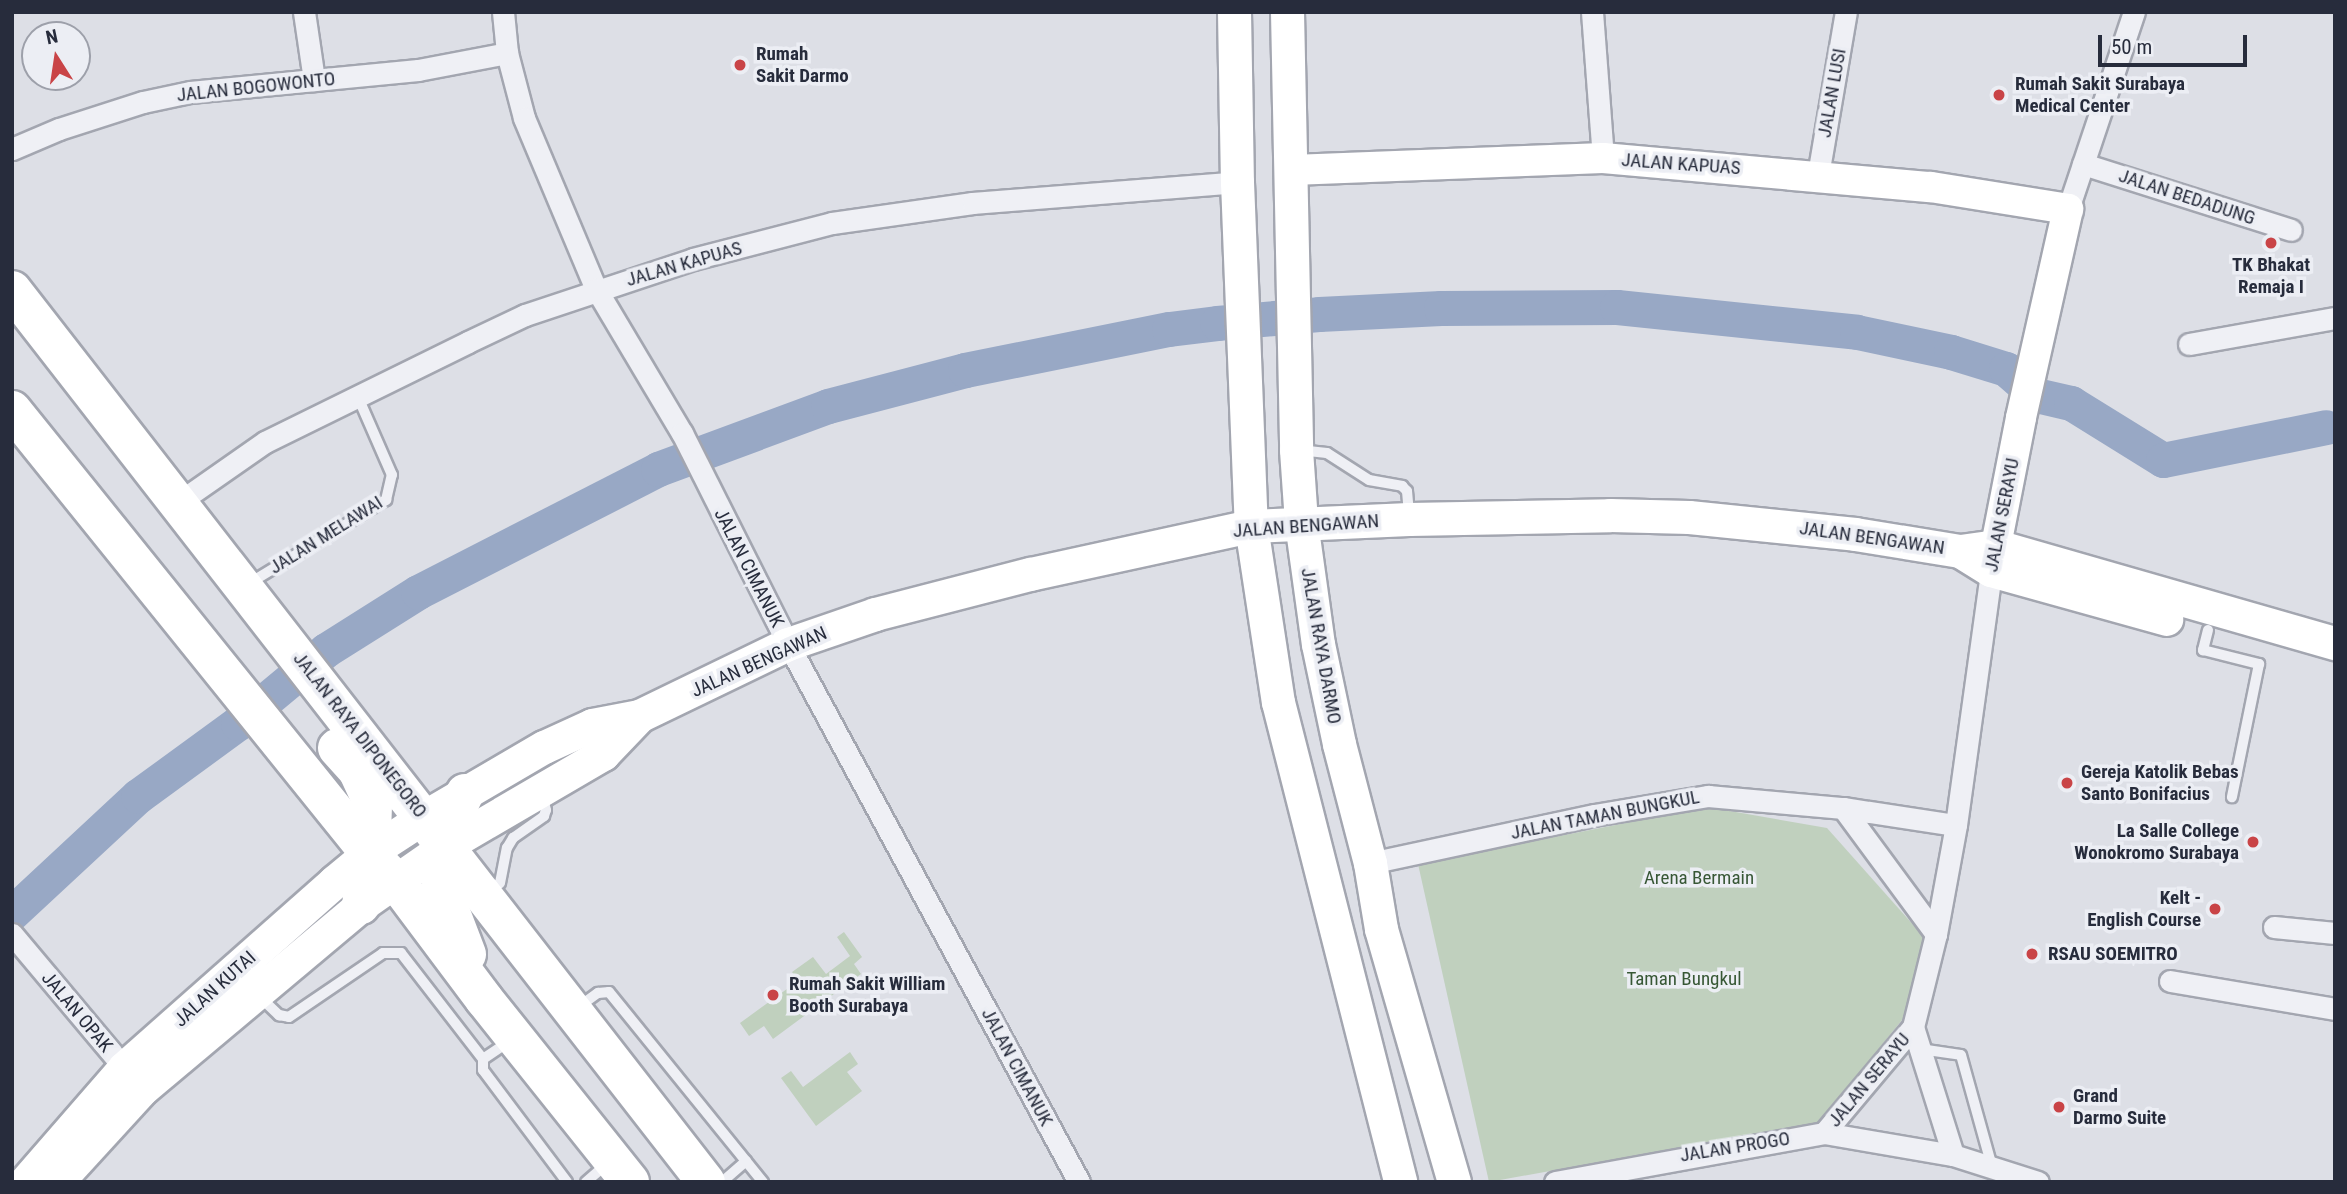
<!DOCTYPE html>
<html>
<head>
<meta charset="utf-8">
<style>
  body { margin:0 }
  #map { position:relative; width:2347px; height:1194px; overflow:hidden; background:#dddfe6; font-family:"Roboto Condensed",sans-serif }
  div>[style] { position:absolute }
  .green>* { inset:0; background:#c0d0be }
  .stream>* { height:6px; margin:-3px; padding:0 3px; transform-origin:3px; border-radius:3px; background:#98a8c5 }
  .river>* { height:35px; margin:-17.5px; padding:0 17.5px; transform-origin:17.5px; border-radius:17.5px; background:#98a8c5 }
  .roads { filter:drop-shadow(2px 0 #a3a6b0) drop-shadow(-2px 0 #a3a6b0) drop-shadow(0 2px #a3a6b0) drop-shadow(0 -2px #a3a6b0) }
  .lane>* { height:10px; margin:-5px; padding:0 5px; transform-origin:5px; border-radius:5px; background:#eff0f5 }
  .street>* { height:21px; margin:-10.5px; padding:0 10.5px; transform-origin:10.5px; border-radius:10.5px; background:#eff0f5 }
  .secondary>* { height:30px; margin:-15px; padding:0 15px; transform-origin:15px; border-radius:15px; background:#fff }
  .primary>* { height:33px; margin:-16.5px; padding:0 16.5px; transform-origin:16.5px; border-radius:16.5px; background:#fff }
  .highway>* { height:38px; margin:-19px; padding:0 19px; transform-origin:19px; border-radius:19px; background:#fff }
  .dots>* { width:19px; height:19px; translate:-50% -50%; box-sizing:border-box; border:4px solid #eceef4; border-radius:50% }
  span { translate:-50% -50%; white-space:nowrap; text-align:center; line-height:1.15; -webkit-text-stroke:7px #eceef4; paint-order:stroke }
  .poi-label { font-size:19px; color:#272c3c; font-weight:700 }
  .left { translate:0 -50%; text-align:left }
  .right { translate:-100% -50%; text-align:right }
  .street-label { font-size:19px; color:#272c3c }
  .park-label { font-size:19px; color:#375735 }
  .frame { position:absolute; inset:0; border:14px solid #272c3c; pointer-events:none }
  .north { position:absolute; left:21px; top:21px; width:70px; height:70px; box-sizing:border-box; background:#eceef4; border:2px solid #9da0aa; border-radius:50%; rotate:348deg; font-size:19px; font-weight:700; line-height:28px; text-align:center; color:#272c3c }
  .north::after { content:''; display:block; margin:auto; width:24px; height:32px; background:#c94447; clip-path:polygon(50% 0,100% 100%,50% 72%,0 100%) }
  .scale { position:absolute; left:2098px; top:35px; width:149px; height:32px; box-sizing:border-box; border:4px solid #272c3c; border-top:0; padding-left:9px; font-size:21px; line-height:24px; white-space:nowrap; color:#272c3c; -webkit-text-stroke:5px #eceef4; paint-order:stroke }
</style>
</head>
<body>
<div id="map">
  <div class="green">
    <div style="clip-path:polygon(1707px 807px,1827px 828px,1924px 937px,1906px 1015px,1820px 1122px,1489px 1182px,1418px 864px)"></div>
    <div style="clip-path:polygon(844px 932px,862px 957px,854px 964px,861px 974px,773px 1039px,764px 1026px,749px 1036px,740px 1023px,798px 981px,792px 972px,813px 957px,826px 974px,850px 956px,837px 937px)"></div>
    <div style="clip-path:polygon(850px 1052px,858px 1064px,847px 1072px,862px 1091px,816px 1126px,781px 1078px,791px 1071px,803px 1087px)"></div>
  </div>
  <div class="stream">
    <div style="left:2326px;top:427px;width:9px;rotate:-6deg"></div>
  </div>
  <div class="river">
    <div style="left:12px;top:913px;width:172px;rotate:-42.9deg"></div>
    <div style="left:138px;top:796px;width:124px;rotate:-36.1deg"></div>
    <div style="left:238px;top:723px;width:114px;rotate:-39.7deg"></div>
    <div style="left:326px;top:650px;width:109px;rotate:-32.2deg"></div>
    <div style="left:418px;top:592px;width:270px;rotate:-27.1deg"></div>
    <div style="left:658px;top:469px;width:181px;rotate:-20.3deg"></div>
    <div style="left:828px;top:406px;width:142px;rotate:-14.7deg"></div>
    <div style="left:965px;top:370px;width:208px;rotate:-11.4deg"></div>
    <div style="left:1169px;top:329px;width:48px;rotate:-7.1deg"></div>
    <div style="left:1217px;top:323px;width:102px;rotate:-5deg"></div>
    <div style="left:1319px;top:314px;width:122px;rotate:-2.8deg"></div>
    <div style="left:1441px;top:308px;width:176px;rotate:-0.3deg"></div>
    <div style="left:1617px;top:307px;width:241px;rotate:5.9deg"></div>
    <div style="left:1857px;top:332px;width:96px;rotate:12deg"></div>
    <div style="left:1951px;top:352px;width:58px;rotate:17.2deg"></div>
    <div style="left:2006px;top:369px;width:40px;rotate:41deg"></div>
    <div style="left:2036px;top:395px;width:36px;rotate:13deg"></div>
    <div style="left:2071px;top:403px;width:108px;rotate:31.8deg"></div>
    <div style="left:2163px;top:460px;width:166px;rotate:-11.4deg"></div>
  </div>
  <div class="roads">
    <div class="lane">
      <div style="left:1299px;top:450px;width:28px;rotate:6deg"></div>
      <div style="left:1327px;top:453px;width:50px;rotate:32.7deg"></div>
      <div style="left:1369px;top:480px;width:34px;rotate:10deg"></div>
      <div style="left:1402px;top:486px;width:7px;rotate:45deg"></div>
      <div style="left:1407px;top:491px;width:25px;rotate:85deg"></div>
      <div style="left:248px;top:584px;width:162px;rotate:-31.3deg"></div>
      <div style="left:386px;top:500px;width:26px;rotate:-77deg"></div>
      <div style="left:392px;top:475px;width:87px;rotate:-113.6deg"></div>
      <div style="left:2208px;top:630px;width:21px;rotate:104deg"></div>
      <div style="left:2203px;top:650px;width:58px;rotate:14deg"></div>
      <div style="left:2259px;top:664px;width:136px;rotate:101.5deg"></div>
      <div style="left:487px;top:893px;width:16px;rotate:-38deg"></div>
      <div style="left:500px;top:883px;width:36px;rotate:-79deg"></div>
      <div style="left:507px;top:848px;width:12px;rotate:-59deg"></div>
      <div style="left:513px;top:838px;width:38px;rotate:-35deg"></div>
      <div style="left:544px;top:816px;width:6px;rotate:-72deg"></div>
      <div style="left:546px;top:810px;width:16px;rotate:-105deg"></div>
      <div style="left:259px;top:996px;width:28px;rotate:44deg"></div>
      <div style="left:279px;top:1015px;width:10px;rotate:11deg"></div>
      <div style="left:289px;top:1017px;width:114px;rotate:-34.2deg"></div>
      <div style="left:383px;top:953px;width:18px"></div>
      <div style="left:401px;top:953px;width:134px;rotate:52.3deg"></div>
      <div style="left:483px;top:1059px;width:11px;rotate:90deg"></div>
      <div style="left:483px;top:1070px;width:140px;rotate:53.1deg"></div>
      <div style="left:577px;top:1008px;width:26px;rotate:-36deg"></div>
      <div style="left:598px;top:993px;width:11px;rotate:-5deg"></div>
      <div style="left:609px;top:992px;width:245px;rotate:51deg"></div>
      <div style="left:1920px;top:1049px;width:41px;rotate:8.3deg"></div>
      <div style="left:1961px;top:1055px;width:116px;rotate:74.5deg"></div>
      <div style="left:483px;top:1059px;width:32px;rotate:-34deg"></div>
      <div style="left:586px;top:1182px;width:29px;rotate:-41deg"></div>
      <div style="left:722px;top:1182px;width:32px;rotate:-41deg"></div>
    </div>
    <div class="street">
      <div style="left:304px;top:12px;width:69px;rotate:81.6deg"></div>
      <div style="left:503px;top:12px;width:41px;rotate:84.4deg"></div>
      <div style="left:507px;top:53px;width:67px;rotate:75.3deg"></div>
      <div style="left:524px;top:118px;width:186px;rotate:67.2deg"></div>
      <div style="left:596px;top:289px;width:168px;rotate:59.2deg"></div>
      <div style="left:682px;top:433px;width:236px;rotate:63.3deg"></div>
      <div style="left:788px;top:644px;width:612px;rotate:61.59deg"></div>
      <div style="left:1592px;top:12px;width:146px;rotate:85.7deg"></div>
      <div style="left:12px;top:149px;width:51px;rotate:-23.1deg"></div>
      <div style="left:59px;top:129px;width:88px;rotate:-17.8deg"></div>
      <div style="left:143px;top:102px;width:48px;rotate:-12deg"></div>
      <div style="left:190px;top:92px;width:229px;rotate:-5.5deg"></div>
      <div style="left:418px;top:70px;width:91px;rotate:-10.8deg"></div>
      <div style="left:2083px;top:164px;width:218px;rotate:17.6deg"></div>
      <div style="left:1818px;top:175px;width:165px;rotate:-80.3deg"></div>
      <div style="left:2068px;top:209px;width:208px;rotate:-71.5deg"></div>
      <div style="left:2189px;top:344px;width:148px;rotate:-10.1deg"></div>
      <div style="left:179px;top:502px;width:105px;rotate:-34.9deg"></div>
      <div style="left:265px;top:442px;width:226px;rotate:-26.2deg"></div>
      <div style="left:468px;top:342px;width:63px;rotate:-25.3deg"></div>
      <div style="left:525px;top:315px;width:177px;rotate:-18.4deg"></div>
      <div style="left:693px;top:259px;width:144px;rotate:-14.5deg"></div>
      <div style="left:832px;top:223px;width:142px;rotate:-8.1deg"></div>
      <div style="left:973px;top:203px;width:265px;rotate:-4.5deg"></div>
      <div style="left:1843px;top:808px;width:157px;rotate:53.6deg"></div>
      <div style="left:1370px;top:863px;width:229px;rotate:-12.1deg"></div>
      <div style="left:1594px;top:815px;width:116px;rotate:-9.5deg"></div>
      <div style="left:1708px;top:796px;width:136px;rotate:5.1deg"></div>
      <div style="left:1843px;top:808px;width:114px;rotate:8.6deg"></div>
      <div style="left:2274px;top:927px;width:61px;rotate:5.6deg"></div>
      <div style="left:12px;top:934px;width:187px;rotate:50deg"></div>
      <div style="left:2170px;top:981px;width:167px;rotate:9.6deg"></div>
      <div style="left:1913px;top:1027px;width:134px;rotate:72.6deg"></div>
      <div style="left:1824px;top:1133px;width:138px;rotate:-50deg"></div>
      <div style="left:1913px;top:1027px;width:96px;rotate:-76.1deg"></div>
      <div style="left:1936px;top:934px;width:111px;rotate:-79.6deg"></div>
      <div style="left:1956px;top:825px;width:269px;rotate:-82.1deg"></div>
      <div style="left:1555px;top:1182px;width:273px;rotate:-10.3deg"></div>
      <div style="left:1824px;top:1133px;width:131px;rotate:9.7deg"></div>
      <div style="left:1953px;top:1155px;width:89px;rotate:17.6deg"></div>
    </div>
    <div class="secondary">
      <div style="left:1292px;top:170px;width:311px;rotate:-2.2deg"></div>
      <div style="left:1603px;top:158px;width:329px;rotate:5.1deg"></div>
      <div style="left:1931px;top:187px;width:139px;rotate:9.1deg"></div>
      <div style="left:2068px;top:209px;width:214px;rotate:102.7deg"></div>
      <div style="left:2021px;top:418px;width:130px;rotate:101.1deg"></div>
    </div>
    <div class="primary">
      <div style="left:1234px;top:12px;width:170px;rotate:89deg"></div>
      <div style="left:1237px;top:182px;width:344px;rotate:87.7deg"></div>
      <div style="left:1251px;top:526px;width:178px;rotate:81.3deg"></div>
      <div style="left:1278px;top:702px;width:495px;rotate:75.7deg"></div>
      <div style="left:1287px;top:12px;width:438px;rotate:88.8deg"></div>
      <div style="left:1296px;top:450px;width:72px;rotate:86deg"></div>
      <div style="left:1301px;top:522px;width:123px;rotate:82.1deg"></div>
      <div style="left:1318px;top:644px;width:102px;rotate:78.1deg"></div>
      <div style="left:1339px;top:744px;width:123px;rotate:75.4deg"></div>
      <div style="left:1370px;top:863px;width:67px;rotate:80.5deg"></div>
      <div style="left:1381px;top:929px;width:263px;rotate:73.9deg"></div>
      <div style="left:1960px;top:551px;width:36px;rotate:32deg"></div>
      <div style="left:1991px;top:570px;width:182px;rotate:15.6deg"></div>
      <div style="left:25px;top:1182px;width:151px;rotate:-49deg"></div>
      <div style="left:124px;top:1068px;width:281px;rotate:-41.5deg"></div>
      <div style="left:334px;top:882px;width:45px;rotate:-39.6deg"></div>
      <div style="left:369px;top:853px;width:66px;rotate:-33.2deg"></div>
      <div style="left:424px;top:817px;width:139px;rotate:-30.3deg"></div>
      <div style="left:544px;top:747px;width:53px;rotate:-24.6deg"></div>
      <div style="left:592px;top:725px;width:48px;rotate:-10.8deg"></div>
      <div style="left:639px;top:716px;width:165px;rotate:-25.8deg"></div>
      <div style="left:788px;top:644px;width:92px;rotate:-19deg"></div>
      <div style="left:875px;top:614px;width:160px;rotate:-14.5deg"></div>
      <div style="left:1030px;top:574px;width:226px;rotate:-12.3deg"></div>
      <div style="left:1251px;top:526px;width:158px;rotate:-2.5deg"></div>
      <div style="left:1409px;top:519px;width:201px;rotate:-1.1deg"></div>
      <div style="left:1610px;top:515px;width:79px;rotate:1.5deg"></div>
      <div style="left:1689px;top:517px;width:167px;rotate:5.8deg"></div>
      <div style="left:1855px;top:534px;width:106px;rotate:9.2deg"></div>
      <div style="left:1960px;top:551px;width:36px;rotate:-8deg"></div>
      <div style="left:1996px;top:546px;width:353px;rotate:16deg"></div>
      <div style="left:57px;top:1182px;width:126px;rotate:-47.6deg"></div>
      <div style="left:142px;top:1089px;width:286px;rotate:-40deg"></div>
      <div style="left:361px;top:905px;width:105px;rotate:-34.9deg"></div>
      <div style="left:447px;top:845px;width:181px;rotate:-30.3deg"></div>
      <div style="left:603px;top:754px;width:52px;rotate:-46.5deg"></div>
    </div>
    <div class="highway">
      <div style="left:12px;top:290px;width:1130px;rotate:52.12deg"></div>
      <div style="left:12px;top:410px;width:569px;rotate:51.14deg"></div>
      <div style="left:369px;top:853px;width:37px;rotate:46deg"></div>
      <div style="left:395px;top:880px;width:149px;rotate:53.2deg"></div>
      <div style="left:484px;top:999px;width:234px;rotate:51.4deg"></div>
      <div style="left:337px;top:748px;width:30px;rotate:48deg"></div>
      <div style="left:357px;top:770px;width:38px;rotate:65deg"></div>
      <div style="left:373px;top:805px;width:31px;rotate:92deg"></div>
      <div style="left:372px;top:836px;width:70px;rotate:99.1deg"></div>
      <div style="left:465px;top:793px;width:34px;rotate:116deg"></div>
      <div style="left:450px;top:824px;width:63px;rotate:98.3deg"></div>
      <div style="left:441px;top:886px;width:73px;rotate:69.1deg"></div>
    </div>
  </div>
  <div class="dots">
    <div style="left:740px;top:65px;background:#c94447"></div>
    <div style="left:1999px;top:95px;background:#c94447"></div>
    <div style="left:2271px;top:243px;background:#c94447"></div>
    <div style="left:2067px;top:783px;background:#c94447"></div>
    <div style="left:2253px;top:842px;background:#c94447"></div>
    <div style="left:2215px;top:909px;background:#c94447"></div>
    <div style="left:2032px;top:954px;background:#c94447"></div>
    <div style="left:773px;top:995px;background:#c94447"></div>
    <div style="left:2059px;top:1107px;background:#c94447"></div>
  </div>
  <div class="poi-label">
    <span class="left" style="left:756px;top:65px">Rumah<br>Sakit Darmo</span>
    <span class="left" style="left:2015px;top:95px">Rumah Sakit Surabaya<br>Medical Center</span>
    <span style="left:2271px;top:276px">TK Bhakat<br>Remaja I</span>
    <span class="left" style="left:2081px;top:783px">Gereja Katolik Bebas<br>Santo Bonifacius</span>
    <span class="right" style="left:2239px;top:842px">La Salle College<br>Wonokromo Surabaya</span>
    <span class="right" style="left:2201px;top:909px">Kelt -<br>English Course</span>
    <span class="left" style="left:2048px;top:954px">RSAU SOEMITRO</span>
    <span class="left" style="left:789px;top:995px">Rumah Sakit William<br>Booth Surabaya</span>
    <span class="left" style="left:2073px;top:1107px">Grand<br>Darmo Suite</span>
  </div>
  <div class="street-label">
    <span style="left:256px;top:87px;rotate:-6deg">JALAN BOGOWONTO</span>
    <span style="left:1832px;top:93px;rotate:-80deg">JALAN LUSI</span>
    <span style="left:1681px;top:164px;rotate:4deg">JALAN KAPUAS</span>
    <span style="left:2187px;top:197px;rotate:18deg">JALAN BEDADUNG</span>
    <span style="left:684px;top:264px;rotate:-16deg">JALAN KAPUAS</span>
    <span style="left:2002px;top:515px;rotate:-79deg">JALAN SERAYU</span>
    <span style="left:1306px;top:526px;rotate:-4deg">JALAN BENGAWAN</span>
    <span style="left:326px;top:535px;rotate:-32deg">JALAN MELAWAI</span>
    <span style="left:1872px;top:538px;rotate:8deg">JALAN BENGAWAN</span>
    <span style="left:749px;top:568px;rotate:63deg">JALAN CIMANUK</span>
    <span style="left:1321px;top:646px;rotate:80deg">JALAN RAYA DARMO</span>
    <span style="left:759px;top:662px;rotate:-24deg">JALAN BENGAWAN</span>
    <span style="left:360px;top:735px;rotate:52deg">JALAN RAYA DIPONEGORO</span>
    <span style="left:1605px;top:815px;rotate:-11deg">JALAN TAMAN BUNGKUL</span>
    <span style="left:215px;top:989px;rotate:-42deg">JALAN KUTAI</span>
    <span style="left:77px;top:1012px;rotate:50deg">JALAN OPAK</span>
    <span style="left:1017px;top:1067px;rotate:62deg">JALAN CIMANUK</span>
    <span style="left:1869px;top:1080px;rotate:-50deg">JALAN SERAYU</span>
    <span style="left:1735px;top:1147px;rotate:-9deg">JALAN PROGO</span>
  </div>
  <div class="park-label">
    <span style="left:1699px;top:878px">Arena Bermain</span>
    <span style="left:1684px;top:979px">Taman Bungkul</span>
  </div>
  <div class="frame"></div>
  <div class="north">N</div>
  <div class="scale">50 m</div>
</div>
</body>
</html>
